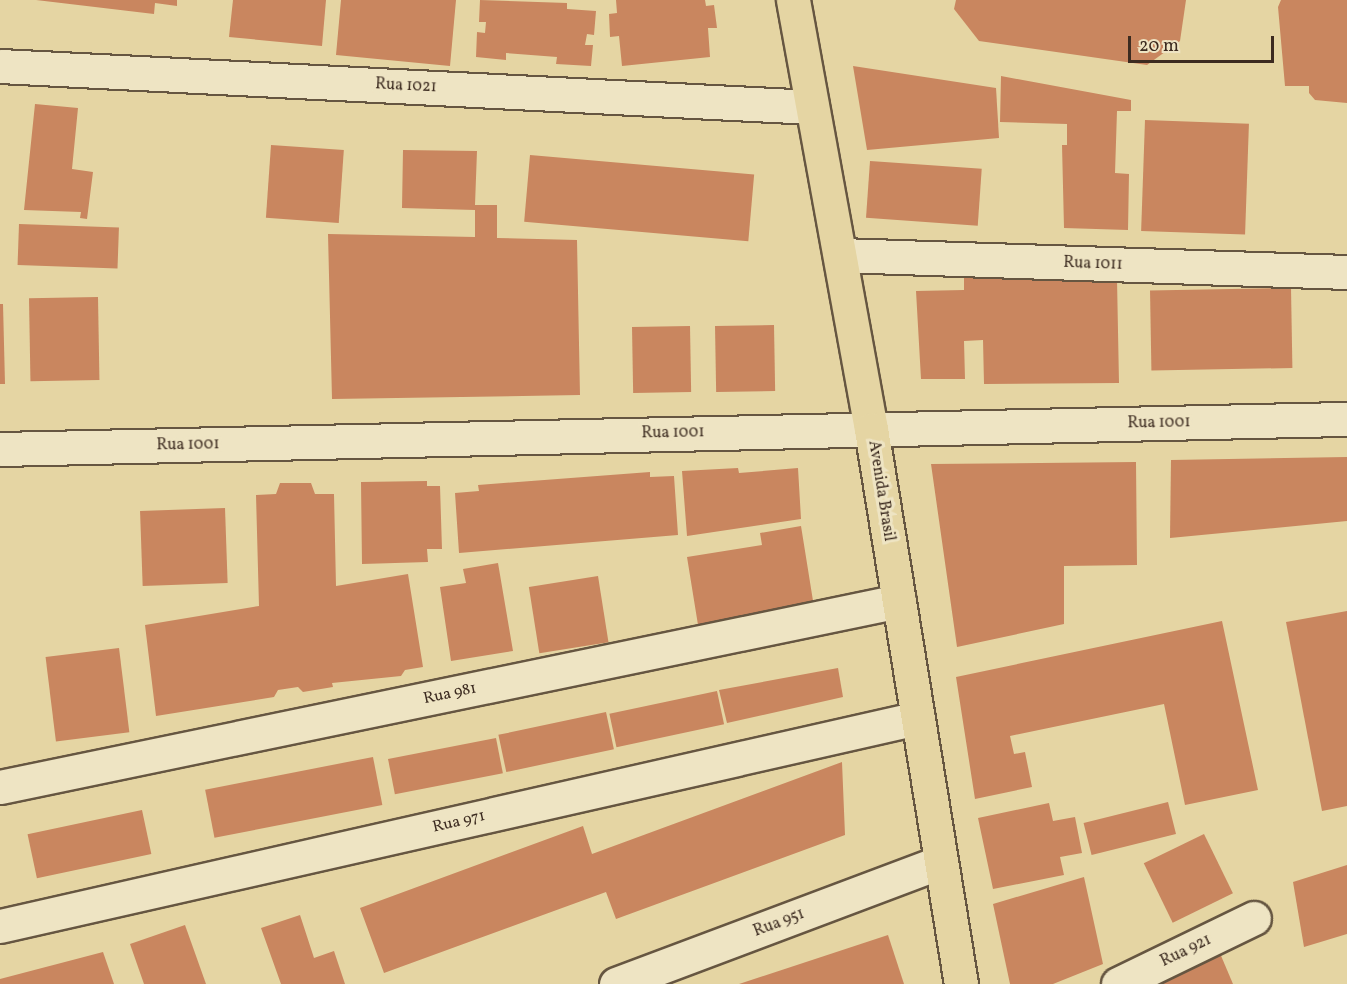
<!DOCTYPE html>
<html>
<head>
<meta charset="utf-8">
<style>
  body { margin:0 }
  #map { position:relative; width:1347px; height:984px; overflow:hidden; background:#e5d5a3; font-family:Vollkorn,serif }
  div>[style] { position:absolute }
  .building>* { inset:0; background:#c9865f; transform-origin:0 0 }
  .roads { filter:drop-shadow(2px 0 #665641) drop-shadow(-2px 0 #665641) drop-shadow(0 2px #665641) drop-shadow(0 -2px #665641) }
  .street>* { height:33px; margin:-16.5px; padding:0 16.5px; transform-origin:16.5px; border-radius:16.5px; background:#eee4c3 }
  .secondary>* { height:33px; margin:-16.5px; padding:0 16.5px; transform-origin:16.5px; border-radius:16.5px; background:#eee4c3 }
  .primary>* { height:33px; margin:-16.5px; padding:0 16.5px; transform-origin:16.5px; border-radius:16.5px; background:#e5d5a3 }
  span { translate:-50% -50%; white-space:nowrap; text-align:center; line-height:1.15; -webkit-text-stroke:6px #eee4c3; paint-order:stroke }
  .street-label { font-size:16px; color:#3c2b20 }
  .scale { position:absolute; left:1128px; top:36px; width:146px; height:27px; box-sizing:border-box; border:3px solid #3c2b20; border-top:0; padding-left:8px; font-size:18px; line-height:21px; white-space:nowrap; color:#3c2b20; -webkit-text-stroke:4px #eee4c3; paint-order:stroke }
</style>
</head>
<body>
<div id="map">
  <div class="building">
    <div style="clip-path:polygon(36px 0,177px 0,177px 6px,155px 3px,154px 14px)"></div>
    <div style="clip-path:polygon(233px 0,326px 0,322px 46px,229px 37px)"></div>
    <div style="clip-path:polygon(341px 0,456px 0,450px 66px,336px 55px)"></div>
    <div style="clip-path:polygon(480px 0,567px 3px,567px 9px,596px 11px,594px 35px,587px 34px,585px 45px,593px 45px,591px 66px,556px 64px,557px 57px,506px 53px,506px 60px,476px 57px,477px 32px,485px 33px,486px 22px,479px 22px)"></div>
    <div style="clip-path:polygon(616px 0,705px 0,706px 6px,714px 5px,717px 28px,708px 28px,710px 57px,622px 66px,619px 36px,610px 37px,609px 14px,617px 13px)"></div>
    <div style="clip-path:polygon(956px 0,1186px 0,1180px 41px,1147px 65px,979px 41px,954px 9px)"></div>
    <div style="clip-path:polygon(1281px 0,1347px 0,1347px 103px,1315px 100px,1309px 93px,1309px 86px,1285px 86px,1278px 7px)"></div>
    <div style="clip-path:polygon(853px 66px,996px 88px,999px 138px,867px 150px)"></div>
    <div style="clip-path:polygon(1001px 76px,1131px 100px,1131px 111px,1117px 111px,1115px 173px,1129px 174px,1128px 230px,1064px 228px,1062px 145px,1067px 145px,1067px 124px,1000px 122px)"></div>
    <div style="clip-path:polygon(35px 104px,78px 108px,72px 169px,93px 172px,87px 219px,80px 218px,81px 212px,24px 210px)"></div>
    <div style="left:1145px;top:120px;width:104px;height:111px;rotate:2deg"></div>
    <div style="left:271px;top:145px;width:73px;height:73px;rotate:4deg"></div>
    <div style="clip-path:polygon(403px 150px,477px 151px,475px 205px,497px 205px,497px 238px,577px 240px,580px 395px,332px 399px,328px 234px,475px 237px,475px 210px,402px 208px)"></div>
    <div style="left:530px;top:155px;width:225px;height:67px;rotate:5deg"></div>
    <div style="left:870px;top:161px;width:112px;height:57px;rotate:4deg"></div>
    <div style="left:19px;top:224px;width:100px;height:41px;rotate:2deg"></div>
    <div style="clip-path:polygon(964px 278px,1117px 279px,1119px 383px,984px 384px,983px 340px,964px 341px,965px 379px,921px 379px,916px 291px,964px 290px)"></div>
    <div style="left:1291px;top:288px;width:80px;height:141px;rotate:89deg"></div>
    <div style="left:98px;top:297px;width:83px;height:69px;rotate:89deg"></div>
    <div style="clip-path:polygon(0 304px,3px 304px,5px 384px,0 384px)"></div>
    <div style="left:774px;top:325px;width:66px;height:59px;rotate:89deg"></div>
    <div style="left:690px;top:326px;width:66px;height:58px;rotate:89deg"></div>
    <div style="clip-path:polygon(1347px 457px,1347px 521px,1170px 538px,1171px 460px)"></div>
    <div style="clip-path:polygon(1136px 462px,1137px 565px,1064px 566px,1064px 624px,957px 647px,931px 464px)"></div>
    <div style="clip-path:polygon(738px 468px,739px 473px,798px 468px,801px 519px,687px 536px,682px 471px)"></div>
    <div style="clip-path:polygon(650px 472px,650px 477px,674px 476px,678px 535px,459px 553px,455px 493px,479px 491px,478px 485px)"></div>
    <div style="clip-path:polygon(427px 481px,427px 486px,440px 486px,442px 549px,427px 549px,428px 562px,362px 564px,361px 482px)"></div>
    <div style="clip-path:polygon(280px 483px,311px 483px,315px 494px,334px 494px,336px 586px,408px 574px,423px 667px,405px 670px,401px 676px,332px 683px,333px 687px,303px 692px,298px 687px,278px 690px,274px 697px,156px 716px,145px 625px,259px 606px,256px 495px,276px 494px)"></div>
    <div style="left:225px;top:508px;width:75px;height:85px;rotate:88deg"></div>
    <div style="clip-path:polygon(801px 526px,814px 607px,698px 625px,687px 557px,762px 545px,760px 533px)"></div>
    <div style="clip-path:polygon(498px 563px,513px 651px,451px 661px,440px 587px,466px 583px,463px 569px)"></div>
    <div style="left:598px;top:576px;width:67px;height:70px;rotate:81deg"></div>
    <div style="clip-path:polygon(1347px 611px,1347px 806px,1322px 811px,1286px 622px)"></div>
    <div style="clip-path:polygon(1222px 621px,1258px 790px,1185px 805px,1164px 704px,1010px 736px,1014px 754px,1025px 752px,1032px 787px,975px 799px,956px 677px)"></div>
    <div style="left:119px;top:648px;width:85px;height:74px;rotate:83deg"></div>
    <div style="clip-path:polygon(838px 668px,843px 697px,727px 723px,719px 690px)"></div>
    <div style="left:717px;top:691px;width:34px;height:110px;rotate:78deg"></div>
    <div style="left:606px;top:712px;width:38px;height:110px;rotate:78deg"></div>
    <div style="left:496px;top:738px;width:36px;height:110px;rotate:79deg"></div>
    <div style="left:373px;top:757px;width:49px;height:171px;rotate:79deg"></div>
    <div style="clip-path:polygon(842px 762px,845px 835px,616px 919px,606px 892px,384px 973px,360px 908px,583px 826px,592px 854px)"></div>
    <div style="left:1168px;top:802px;width:33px;height:87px;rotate:76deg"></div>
    <div style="clip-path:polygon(1049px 803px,1053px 821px,1075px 817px,1082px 853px,1060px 857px,1064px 875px,993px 889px,978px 818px)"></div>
    <div style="left:142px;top:810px;width:45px;height:117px;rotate:78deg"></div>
    <div style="left:1204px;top:834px;width:66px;height:67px;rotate:64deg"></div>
    <div style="clip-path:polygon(1347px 865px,1347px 934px,1304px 947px,1293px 882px)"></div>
    <div style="clip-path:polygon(1084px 877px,1103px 964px,1053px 984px,1010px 984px,993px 904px)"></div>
    <div style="clip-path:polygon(300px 915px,314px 958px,334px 951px,345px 984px,281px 984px,261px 928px)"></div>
    <div style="clip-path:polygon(185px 925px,206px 984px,144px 984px,130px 944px)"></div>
    <div style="clip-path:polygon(888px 935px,904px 984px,739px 984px)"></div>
    <div style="clip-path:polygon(1219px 951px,1233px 984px,1139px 984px)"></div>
    <div style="clip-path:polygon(103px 952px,114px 984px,0 984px,0 979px)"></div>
  </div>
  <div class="roads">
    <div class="street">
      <div style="left:0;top:66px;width:813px;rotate:2.89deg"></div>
      <div style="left:840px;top:255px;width:507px;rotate:1.92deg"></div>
      <div style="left:0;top:787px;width:918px;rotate:-11.69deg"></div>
      <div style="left:0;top:926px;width:941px;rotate:-12.77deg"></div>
      <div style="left:616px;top:984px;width:347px;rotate:-20.6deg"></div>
      <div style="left:1118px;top:984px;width:151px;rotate:-25.9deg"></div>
    </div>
    <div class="secondary">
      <div style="left:0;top:449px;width:1347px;rotate:-1.28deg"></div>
    </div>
    <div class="primary">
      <div style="left:793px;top:0;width:436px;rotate:79.7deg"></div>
      <div style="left:871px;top:429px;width:562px;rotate:80.79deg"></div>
    </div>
  </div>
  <div class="street-label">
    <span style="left:406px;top:86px;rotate:3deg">Rua 1021</span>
    <span style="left:1093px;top:264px;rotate:2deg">Rua 1011</span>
    <span style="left:1159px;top:423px;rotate:-1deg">Rua 1001</span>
    <span style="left:673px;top:433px;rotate:-1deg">Rua 1001</span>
    <span style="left:188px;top:445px;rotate:-1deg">Rua 1001</span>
    <span style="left:881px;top:491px;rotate:81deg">Avenida Brasil</span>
    <span style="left:450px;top:694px;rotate:-12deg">Rua 981</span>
    <span style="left:459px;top:822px;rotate:-13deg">Rua 971</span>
    <span style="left:779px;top:923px;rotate:-21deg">Rua 951</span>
    <span style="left:1186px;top:951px;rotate:-26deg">Rua 921</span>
  </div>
  <div class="scale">20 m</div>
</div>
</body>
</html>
